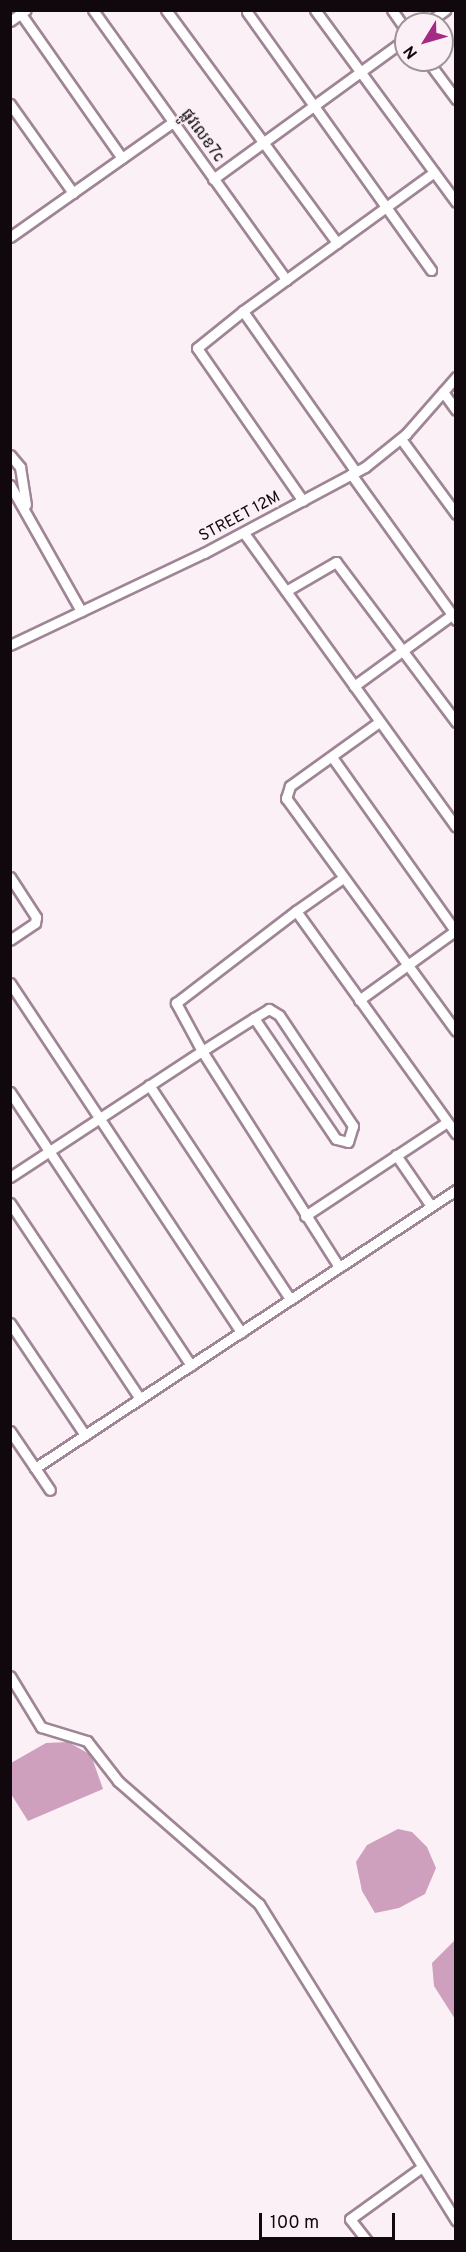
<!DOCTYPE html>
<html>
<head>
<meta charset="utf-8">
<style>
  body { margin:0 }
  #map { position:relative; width:466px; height:2252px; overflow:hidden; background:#fcf0f7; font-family:Overpass,"Noto Sans Khmer",sans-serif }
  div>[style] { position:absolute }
  .water>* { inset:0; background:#cea0bd }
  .roads { filter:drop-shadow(2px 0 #9f8595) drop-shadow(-2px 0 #9f8595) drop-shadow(0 2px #9f8595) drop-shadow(0 -2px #9f8595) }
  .street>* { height:9px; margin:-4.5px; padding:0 4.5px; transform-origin:4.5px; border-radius:4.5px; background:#fff }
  span { translate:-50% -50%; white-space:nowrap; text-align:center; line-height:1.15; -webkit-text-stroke:4.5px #fcf0f7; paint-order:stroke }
  .street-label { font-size:16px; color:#11080e }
  .frame { position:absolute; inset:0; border:12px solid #11080e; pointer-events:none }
  .north { position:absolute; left:394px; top:12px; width:60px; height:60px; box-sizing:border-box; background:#fcf0f7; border:2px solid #9e939a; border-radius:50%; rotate:233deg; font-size:16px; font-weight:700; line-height:24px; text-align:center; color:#11080e }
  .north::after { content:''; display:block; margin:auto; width:21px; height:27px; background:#a32b83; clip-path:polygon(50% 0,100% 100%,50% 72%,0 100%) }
  .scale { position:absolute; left:259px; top:2213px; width:136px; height:27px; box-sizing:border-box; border:3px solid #11080e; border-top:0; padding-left:8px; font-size:18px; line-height:21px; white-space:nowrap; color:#11080e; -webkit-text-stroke:4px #fcf0f7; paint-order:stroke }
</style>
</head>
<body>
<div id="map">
  <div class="water">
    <div style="clip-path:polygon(68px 1742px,91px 1755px,103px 1789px,28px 1821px,11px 1794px,11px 1763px,46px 1743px)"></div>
    <div style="clip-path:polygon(398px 1829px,412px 1832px,427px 1847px,436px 1868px,425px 1894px,399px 1908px,375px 1913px,362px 1891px,356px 1862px,367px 1845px)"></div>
    <div style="clip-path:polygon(455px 1940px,455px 2019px,434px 1986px,432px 1963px)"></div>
  </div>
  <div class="roads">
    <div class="street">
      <div style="left:93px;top:10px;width:332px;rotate:54.4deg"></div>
      <div style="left:166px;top:10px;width:289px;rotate:53.7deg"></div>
      <div style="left:315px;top:10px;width:238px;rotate:53.7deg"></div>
      <div style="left:392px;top:10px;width:24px;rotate:55deg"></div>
      <div style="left:247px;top:12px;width:317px;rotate:54.5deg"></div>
      <div style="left:21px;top:14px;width:176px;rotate:55deg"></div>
      <div style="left:10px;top:21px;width:19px;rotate:-35deg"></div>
      <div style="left:426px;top:24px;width:24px;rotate:-36deg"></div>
      <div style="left:427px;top:60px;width:49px;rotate:53.4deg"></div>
      <div style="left:10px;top:104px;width:109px;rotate:54.7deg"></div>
      <div style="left:213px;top:179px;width:238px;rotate:-36deg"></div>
      <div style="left:10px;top:237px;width:199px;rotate:-35.2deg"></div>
      <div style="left:243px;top:311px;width:59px;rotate:141.2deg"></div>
      <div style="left:197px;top:348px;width:186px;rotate:55.3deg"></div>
      <div style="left:443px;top:392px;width:22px;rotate:54deg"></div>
      <div style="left:401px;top:439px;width:93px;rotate:53.7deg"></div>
      <div style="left:10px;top:455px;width:16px;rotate:50deg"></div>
      <div style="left:20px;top:467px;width:38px;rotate:81deg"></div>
      <div style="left:356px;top:472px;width:197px;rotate:-125.1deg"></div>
      <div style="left:243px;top:311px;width:236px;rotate:-36deg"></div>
      <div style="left:351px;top:474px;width:180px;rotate:54.3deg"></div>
      <div style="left:10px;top:485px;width:145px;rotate:60.6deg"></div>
      <div style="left:244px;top:533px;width:362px;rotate:54.2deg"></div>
      <div style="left:286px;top:591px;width:58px;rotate:-30.1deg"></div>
      <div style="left:336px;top:562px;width:200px;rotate:53.1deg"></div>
      <div style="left:10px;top:645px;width:215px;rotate:-25.4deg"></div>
      <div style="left:204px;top:553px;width:183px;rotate:-28.1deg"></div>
      <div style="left:365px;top:467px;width:53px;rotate:-38.8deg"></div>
      <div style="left:406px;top:434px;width:76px;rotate:-48.7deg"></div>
      <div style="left:354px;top:686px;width:126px;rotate:-36deg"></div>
      <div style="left:379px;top:722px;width:110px;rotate:144.3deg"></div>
      <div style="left:290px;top:786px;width:13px;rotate:108deg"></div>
      <div style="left:286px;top:798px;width:288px;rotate:53.9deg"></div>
      <div style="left:332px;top:757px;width:214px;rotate:54.7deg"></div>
      <div style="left:10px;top:877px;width:48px;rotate:57deg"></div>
      <div style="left:36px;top:917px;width:6px;rotate:99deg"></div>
      <div style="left:35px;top:923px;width:30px;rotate:146deg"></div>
      <div style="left:343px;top:878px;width:57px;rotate:144.9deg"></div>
      <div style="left:296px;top:911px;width:274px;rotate:54.3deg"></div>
      <div style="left:10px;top:983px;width:419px;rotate:56.5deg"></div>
      <div style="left:359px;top:1000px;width:120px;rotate:-35.8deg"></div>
      <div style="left:254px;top:1018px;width:146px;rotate:55.9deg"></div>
      <div style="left:336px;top:1139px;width:12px;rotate:14deg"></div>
      <div style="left:348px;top:1142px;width:17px;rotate:-73deg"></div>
      <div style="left:353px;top:1126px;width:133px;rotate:-123.7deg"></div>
      <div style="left:279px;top:1015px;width:12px;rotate:-149deg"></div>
      <div style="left:269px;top:1009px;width:17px;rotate:149deg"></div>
      <div style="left:254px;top:1018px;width:62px;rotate:147.6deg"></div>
      <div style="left:202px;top:1051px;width:55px;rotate:-118.4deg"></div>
      <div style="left:176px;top:1003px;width:151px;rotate:-37.5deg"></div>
      <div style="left:149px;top:1085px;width:256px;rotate:56.6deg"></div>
      <div style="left:10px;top:1092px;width:328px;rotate:56.5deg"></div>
      <div style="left:396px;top:1155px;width:62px;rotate:55.5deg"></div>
      <div style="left:10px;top:1177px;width:230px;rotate:-33.3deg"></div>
      <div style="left:202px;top:1051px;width:256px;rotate:57.6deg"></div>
      <div style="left:10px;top:1203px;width:235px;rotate:56.4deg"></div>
      <div style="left:305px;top:1216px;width:170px;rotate:-33.5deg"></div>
      <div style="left:10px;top:1323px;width:135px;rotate:56.2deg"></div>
      <div style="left:10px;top:1431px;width:71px;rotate:55.9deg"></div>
      <div style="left:35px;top:1468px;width:505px;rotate:-33.44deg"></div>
      <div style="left:10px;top:1676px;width:60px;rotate:58.7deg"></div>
      <div style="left:41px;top:1727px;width:48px;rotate:16.9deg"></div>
      <div style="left:87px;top:1741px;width:51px;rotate:52.2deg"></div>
      <div style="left:118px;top:1781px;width:187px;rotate:41.1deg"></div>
      <div style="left:259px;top:1904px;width:373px;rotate:58.1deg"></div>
      <div style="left:368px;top:2242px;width:29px;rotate:-128deg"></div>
      <div style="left:350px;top:2219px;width:89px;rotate:-35.8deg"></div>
    </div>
  </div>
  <div class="street-label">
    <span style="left:202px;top:136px;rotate:54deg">ផ្លូវលេខ7c</span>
    <span style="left:240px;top:517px;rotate:-28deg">STREET 12M</span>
  </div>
  <div class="frame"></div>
  <div class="north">N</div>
  <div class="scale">100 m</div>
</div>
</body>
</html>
